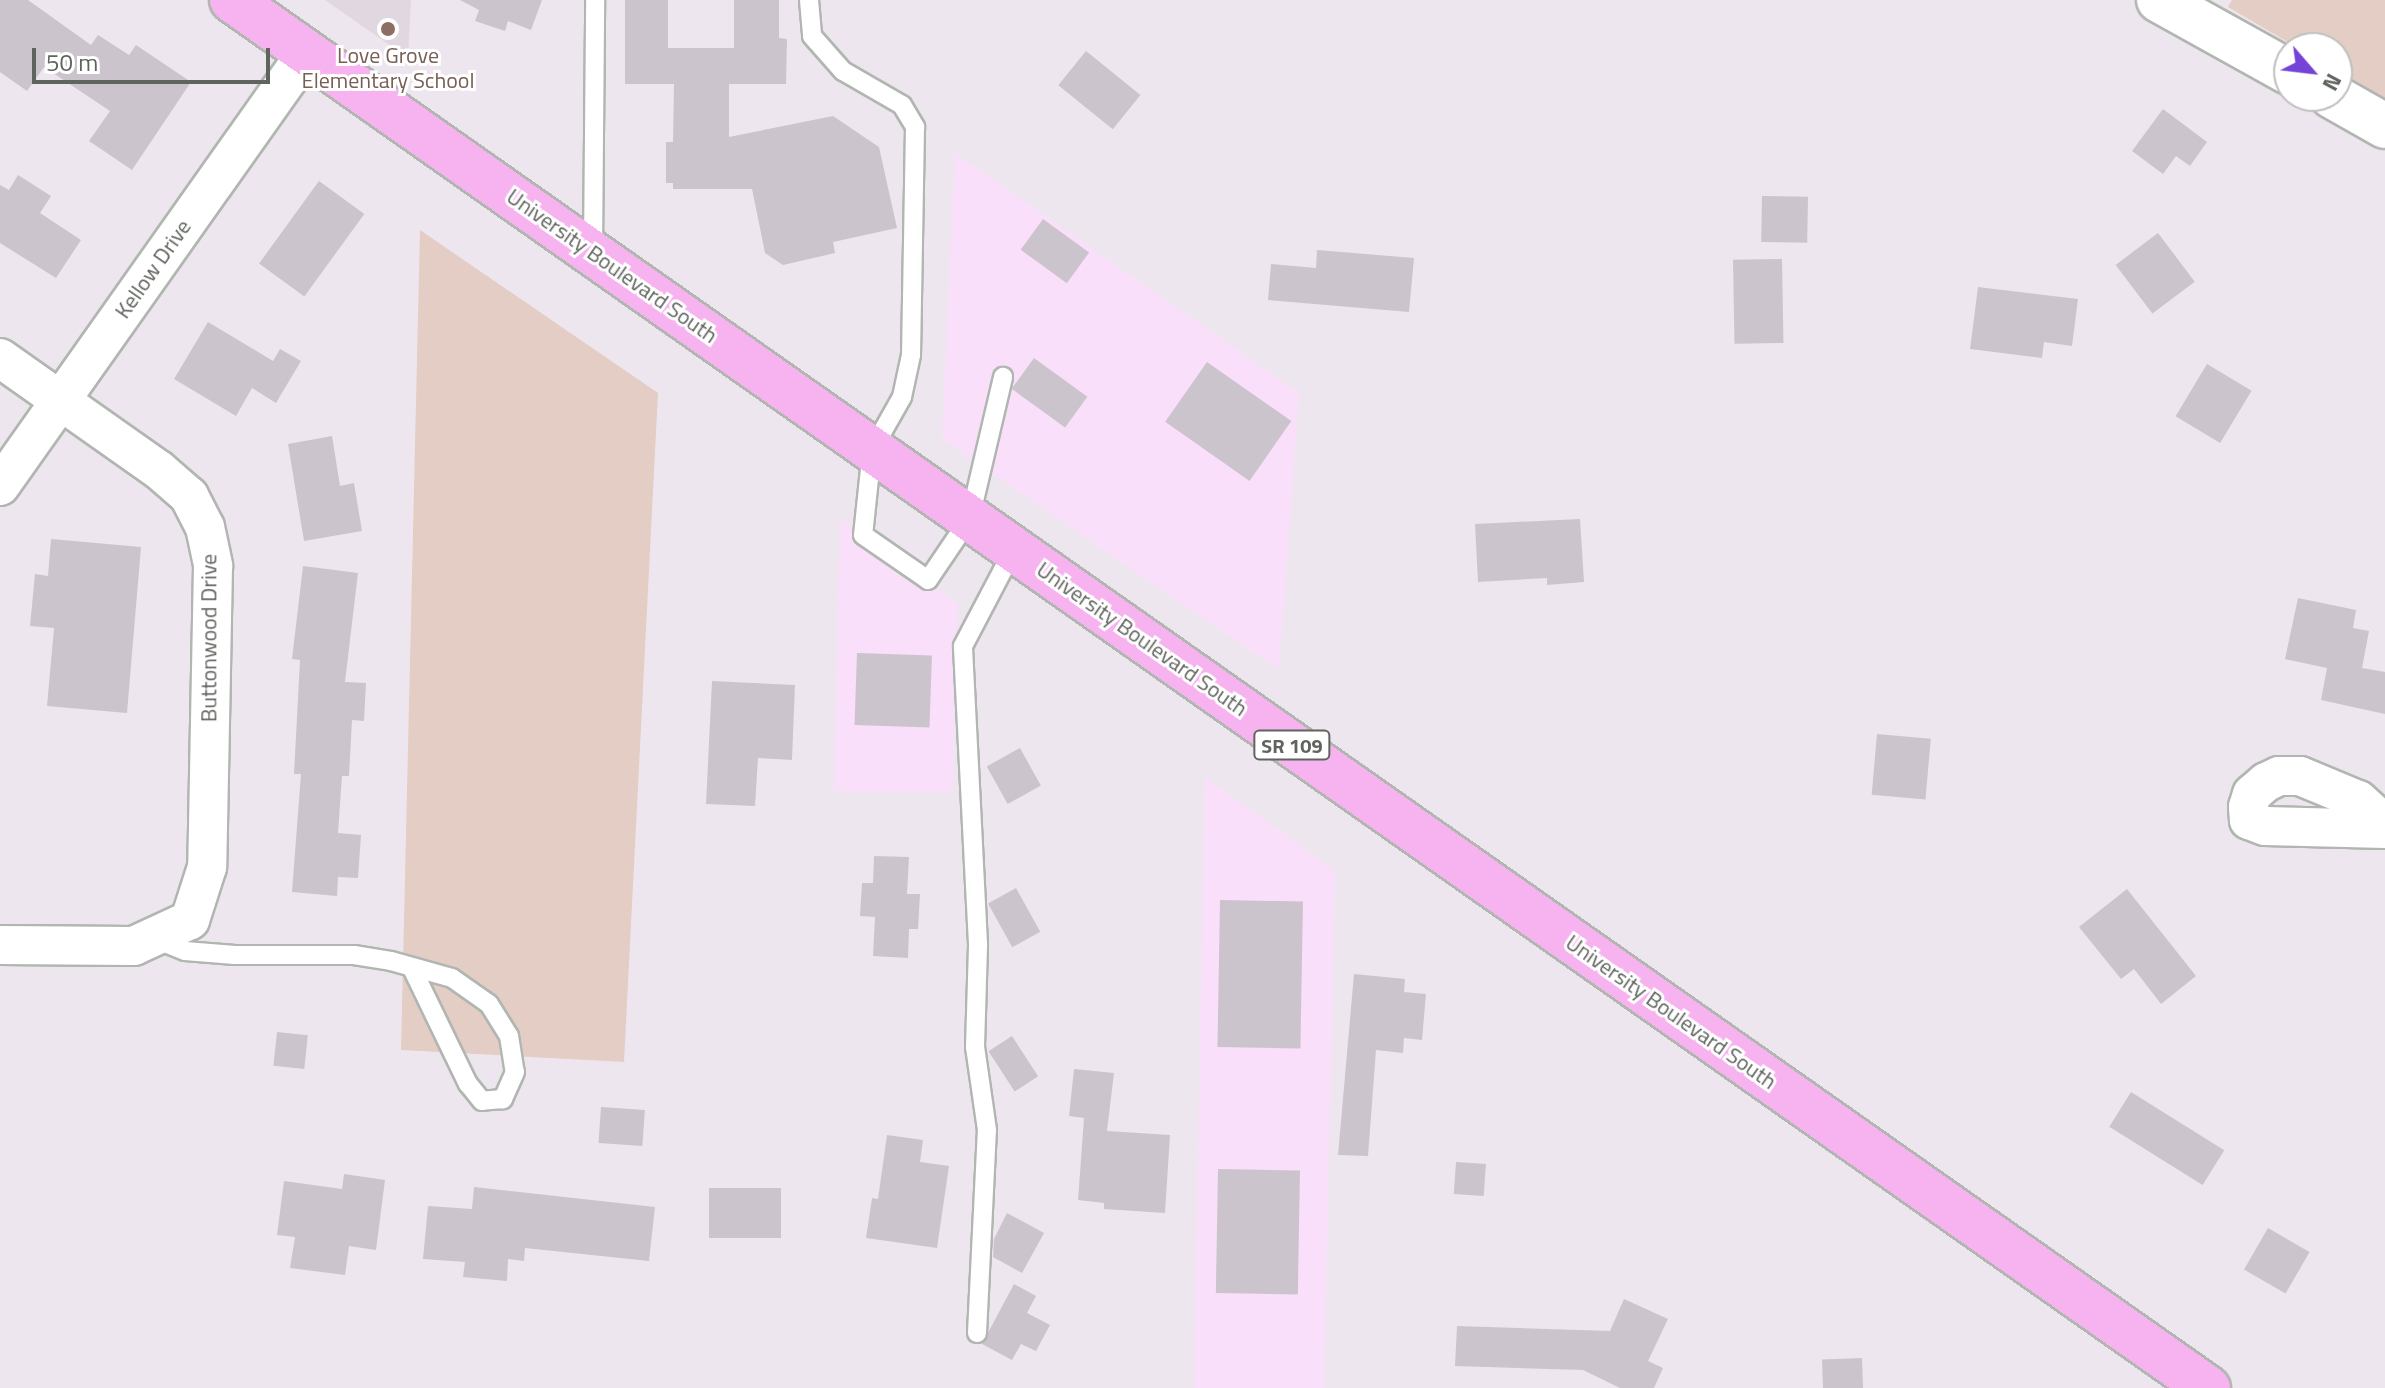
<!DOCTYPE html>
<html>
<head>
<meta charset="utf-8">
<style>
  body { margin:0 }
  #map { position:relative; width:2385px; height:1388px; overflow:hidden; background:#eee6ee; font-family:"Titillium Web",sans-serif }
  div>[style] { position:absolute }
  .commercial>* { inset:0; background:#fadffa }
  .education>* { inset:0; background:#e1d7e1 }
  .green>* { inset:0; background:#e3cdc5 }
  .building>* { inset:0; background:#ccc4cc; transform-origin:0 0 }
  .roads { filter:drop-shadow(2px 0 #b1b6b1) drop-shadow(-2px 0 #b1b6b1) drop-shadow(0 2px #b1b6b1) drop-shadow(0 -2px #b1b6b1) }
  .lane>* { height:18px; margin:-9px; padding:0 9px; transform-origin:9px; border-radius:9px; background:#fff }
  .street>* { height:38px; margin:-19px; padding:0 19px; transform-origin:19px; border-radius:19px; background:#fff }
  .secondary>* { height:44px; margin:-22px; padding:0 22px; transform-origin:22px; border-radius:22px; background:#fff }
  .primary>* { height:44px; margin:-22px; padding:0 22px; transform-origin:22px; border-radius:22px; background:#f6b3f0 }
  .dots>* { width:22px; height:22px; translate:-50% -50%; box-sizing:border-box; border:4px solid #fff; border-radius:50% }
  span { translate:-50% -50%; white-space:nowrap; text-align:center; line-height:1.15; -webkit-text-stroke:6px #fff; paint-order:stroke }
  .shield-label span { padding:2px 6px; background:#fff; border:2px solid; border-radius:6px; -webkit-text-stroke-width:0 }
  .shield-label { font-size:20px; color:#5f645d; font-weight:700 }
  .education-label { font-size:22px; color:#785e54 }
  .street-label { font-size:22px; color:#5f645d }
  .north { position:absolute; left:2273px; top:32px; width:80px; height:80px; box-sizing:border-box; background:#fff; border:2px solid #bfc1be; border-radius:50%; rotate:118deg; font-size:22px; font-weight:700; line-height:32px; text-align:center; color:#5f645d }
  .north::after { content:''; display:block; margin:auto; width:28px; height:36px; background:#7544d6; clip-path:polygon(50% 0,100% 100%,50% 72%,0 100%) }
  .scale { position:absolute; left:32px; top:48px; width:238px; height:36px; box-sizing:border-box; border:4px solid #5f645d; border-top:0; padding-left:10px; font-size:24px; line-height:28px; white-space:nowrap; color:#5f645d; -webkit-text-stroke:6px #fff; paint-order:stroke }
</style>
</head>
<body>
<div id="map">
  <div class="commercial">
    <div style="clip-path:polygon(955px 153px,1299px 393px,1279px 670px,942px 439px)"></div>
    <div style="clip-path:polygon(840px 518px,958px 604px,952px 792px,834px 791px)"></div>
    <div style="clip-path:polygon(1205px 777px,1335px 871px,1324px 1388px,1194px 1388px)"></div>
  </div>
  <div class="education">
    <div style="clip-path:polygon(325px 0,411px 0,408px 58px)"></div>
  </div>
  <div class="green">
    <div style="clip-path:polygon(2232px 0,2385px 0,2385px 99px,2337px 71px,2337px 48px,2298px 48px,2228px 7px)"></div>
    <div style="clip-path:polygon(420px 230px,658px 393px,624px 1062px,401px 1050px)"></div>
  </div>
  <div class="building">
    <div style="clip-path:polygon(0 0,28px 0,91px 45px,98px 35px,129px 55px,136px 45px,191px 82px,132px 170px,89px 141px,110px 111px,44px 67px,27px 91px,0 72px)"></div>
    <div style="clip-path:polygon(460px 0,542px 0,531px 30px,508px 21px,505px 31px,475px 21px,479px 10px)"></div>
    <div style="clip-path:polygon(625px 0,668px 0,668px 48px,734px 48px,734px 0,779px 0,779px 38px,787px 39px,786px 84px,729px 84px,729px 137px,833px 116px,879px 147px,897px 228px,833px 242px,835px 253px,783px 265px,765px 253px,752px 189px,673px 189px,673px 183px,666px 183px,666px 142px,673px 142px,674px 84px,625px 84px)"></div>
    <div style="left:1086px;top:51px;width:70px;height:44px;rotate:39deg"></div>
    <div style="clip-path:polygon(2163px 109px,2207px 142px,2190px 166px,2176px 156px,2163px 174px,2132px 151px)"></div>
    <div style="clip-path:polygon(18px 175px,51px 196px,40px 213px,81px 240px,56px 278px,0 243px,0 185px,9px 190px)"></div>
    <div style="left:319px;top:181px;width:56px;height:102px;rotate:36deg"></div>
    <div style="left:1762px;top:196px;width:46px;height:46px;rotate:1deg"></div>
    <div style="left:1043px;top:219px;width:57px;height:38px;rotate:36deg"></div>
    <div style="left:2158px;top:233px;width:61px;height:53px;rotate:53deg"></div>
    <div style="clip-path:polygon(1317px 250px,1414px 258px,1409px 312px,1268px 300px,1271px 264px,1316px 268px)"></div>
    <div style="left:1782px;top:259px;width:84px;height:49px;rotate:89deg"></div>
    <div style="clip-path:polygon(1978px 287px,2078px 299px,2072px 346px,2044px 342px,2042px 358px,1970px 349px)"></div>
    <div style="clip-path:polygon(208px 322px,273px 361px,280px 349px,301px 361px,276px 403px,252px 388px,236px 416px,174px 379px)"></div>
    <div style="left:1034px;top:358px;width:66px;height:38px;rotate:36deg"></div>
    <div style="left:1207px;top:362px;width:103px;height:73px;rotate:35deg"></div>
    <div style="left:2207px;top:364px;width:52px;height:61px;rotate:31deg"></div>
    <div style="clip-path:polygon(332px 436px,340px 486px,354px 483px,362px 531px,304px 541px,288px 444px)"></div>
    <div style="clip-path:polygon(1580px 519px,1584px 582px,1547px 585px,1547px 578px,1478px 582px,1475px 524px)"></div>
    <div style="clip-path:polygon(51px 539px,141px 547px,127px 713px,47px 706px,54px 628px,30px 626px,35px 574px,48px 576px)"></div>
    <div style="clip-path:polygon(303px 566px,358px 573px,345px 682px,366px 683px,364px 721px,352px 720px,349px 776px,342px 776px,338px 833px,361px 835px,358px 878px,338px 877px,337px 896px,292px 892px,301px 774px,294px 774px,300px 660px,292px 659px)"></div>
    <div style="clip-path:polygon(2298px 598px,2356px 610px,2353px 628px,2369px 631px,2362px 668px,2385px 672px,2385px 714px,2321px 700px,2327px 668px,2285px 659px)"></div>
    <div style="left:857px;top:653px;width:75px;height:72px;rotate:2deg"></div>
    <div style="clip-path:polygon(712px 681px,795px 685px,792px 760px,758px 758px,755px 806px,706px 804px)"></div>
    <div style="left:1877px;top:734px;width:54px;height:61px;rotate:5deg"></div>
    <div style="left:1020px;top:748px;width:43px;height:38px;rotate:61deg"></div>
    <div style="clip-path:polygon(874px 856px,909px 857px,907px 894px,920px 894px,918px 929px,909px 929px,908px 958px,873px 956px,875px 917px,860px 916px,862px 883px,873px 883px)"></div>
    <div style="left:1016px;top:888px;width:50px;height:32px;rotate:61deg"></div>
    <div style="clip-path:polygon(2127px 889px,2196px 976px,2161px 1004px,2134px 969px,2121px 979px,2079px 927px)"></div>
    <div style="left:1220px;top:900px;width:83px;height:147px;rotate:1deg"></div>
    <div style="clip-path:polygon(1354px 974px,1405px 979px,1404px 992px,1426px 994px,1422px 1040px,1404px 1038px,1403px 1053px,1376px 1050px,1368px 1156px,1338px 1155px)"></div>
    <div style="left:277px;top:1032px;width:31px;height:34px;rotate:6deg"></div>
    <div style="left:1012px;top:1036px;width:48px;height:28px;rotate:57deg"></div>
    <div style="clip-path:polygon(1074px 1069px,1114px 1073px,1107px 1131px,1170px 1135px,1165px 1213px,1104px 1209px,1104px 1203px,1078px 1200px,1084px 1118px,1069px 1116px)"></div>
    <div style="left:2131px;top:1092px;width:110px;height:41px;rotate:32deg"></div>
    <div style="left:601px;top:1107px;width:44px;height:36px;rotate:4deg"></div>
    <div style="clip-path:polygon(887px 1135px,923px 1140px,920px 1162px,949px 1166px,937px 1248px,866px 1238px,872px 1198px,878px 1199px)"></div>
    <div style="left:1456px;top:1162px;width:30px;height:32px;rotate:4deg"></div>
    <div style="left:1218px;top:1169px;width:82px;height:124px;rotate:1deg"></div>
    <div style="clip-path:polygon(344px 1174px,385px 1180px,376px 1250px,349px 1246px,345px 1275px,290px 1268px,295px 1237px,277px 1235px,284px 1181px,342px 1189px)"></div>
    <div style="clip-path:polygon(474px 1187px,655px 1207px,649px 1261px,525px 1248px,524px 1261px,508px 1259px,507px 1281px,463px 1277px,465px 1262px,423px 1259px,428px 1206px,472px 1209px)"></div>
    <div style="left:781px;top:1188px;width:50px;height:72px;rotate:90deg"></div>
    <div style="clip-path:polygon(1007px 1213px,1044px 1233px,1022px 1273px,993px 1257px,994px 1239px)"></div>
    <div style="left:2268px;top:1228px;width:48px;height:48px;rotate:30deg"></div>
    <div style="clip-path:polygon(1014px 1284px,1036px 1296px,1027px 1313px,1050px 1325px,1036px 1351px,1021px 1344px,1012px 1360px,982px 1344px)"></div>
    <div style="clip-path:polygon(1624px 1299px,1668px 1319px,1648px 1361px,1663px 1368px,1654px 1388px,1620px 1388px,1583px 1370px,1455px 1366px,1457px 1326px,1610px 1331px)"></div>
    <div style="left:1862px;top:1358px;width:30px;height:40px;rotate:88deg"></div>
  </div>
  <div class="roads">
    <div class="lane">
      <div style="left:809px;top:0;width:36px;rotate:85deg"></div>
      <div style="left:812px;top:36px;width:47px;rotate:48.5deg"></div>
      <div style="left:843px;top:71px;width:68px;rotate:30deg"></div>
      <div style="left:902px;top:105px;width:26px;rotate:59deg"></div>
      <div style="left:915px;top:127px;width:228px;rotate:91deg"></div>
      <div style="left:911px;top:355px;width:43px;rotate:102.1deg"></div>
      <div style="left:902px;top:397px;width:61px;rotate:119.5deg"></div>
      <div style="left:872px;top:450px;width:85px;rotate:96deg"></div>
      <div style="left:863px;top:535px;width:79px;rotate:34.7deg"></div>
      <div style="left:928px;top:580px;width:75px;rotate:-55.9deg"></div>
      <div style="left:970px;top:518px;width:145px;rotate:-76.8deg"></div>
      <div style="left:593px;top:250px;width:250px;rotate:-89.5deg"></div>
      <div style="left:155px;top:939px;width:32px;rotate:22deg"></div>
      <div style="left:185px;top:951px;width:50px;rotate:4.6deg"></div>
      <div style="left:235px;top:955px;width:119px"></div>
      <div style="left:354px;top:955px;width:37px;rotate:9deg"></div>
      <div style="left:391px;top:961px;width:63px;rotate:15.6deg"></div>
      <div style="left:452px;top:978px;width:45px;rotate:35.1deg"></div>
      <div style="left:489px;top:1004px;width:38px;rotate:58deg"></div>
      <div style="left:509px;top:1036px;width:36px;rotate:81deg"></div>
      <div style="left:515px;top:1072px;width:30px;rotate:114deg"></div>
      <div style="left:503px;top:1099px;width:21px;rotate:175deg"></div>
      <div style="left:482px;top:1101px;width:22px;rotate:-129deg"></div>
      <div style="left:468px;top:1084px;width:129px;rotate:-115.8deg"></div>
      <div style="left:977px;top:1333px;width:203px;rotate:-87.2deg"></div>
      <div style="left:987px;top:1130px;width:84px;rotate:-98.2deg"></div>
      <div style="left:975px;top:1047px;width:103px;rotate:-88.3deg"></div>
      <div style="left:978px;top:944px;width:298px;rotate:-92.9deg"></div>
      <div style="left:963px;top:646px;width:110px;rotate:-62.3deg"></div>
    </div>
    <div class="street">
      <div style="left:0;top:358px;width:194px;rotate:35.2deg"></div>
      <div style="left:159px;top:470px;width:40px;rotate:41deg"></div>
      <div style="left:189px;top:496px;width:35px;rotate:63deg"></div>
      <div style="left:205px;top:527px;width:40px;rotate:78deg"></div>
      <div style="left:213px;top:566px;width:301px;rotate:91.1deg"></div>
      <div style="left:207px;top:867px;width:56px;rotate:107.8deg"></div>
      <div style="left:190px;top:920px;width:62px;rotate:155.1deg"></div>
      <div style="left:134px;top:946px;width:134px;rotate:-179.6deg"></div>
      <div style="left:0;top:486px;width:532px;rotate:-54.73deg"></div>
      <div style="left:2385px;top:824px;width:36px;rotate:-138deg"></div>
      <div style="left:2358px;top:800px;width:63px;rotate:-157.5deg"></div>
      <div style="left:2300px;top:776px;width:21px;rotate:180deg"></div>
      <div style="left:2279px;top:776px;width:14px;rotate:155deg"></div>
      <div style="left:2266px;top:782px;width:18px;rotate:139deg"></div>
      <div style="left:2252px;top:794px;width:14px;rotate:107deg"></div>
      <div style="left:2248px;top:807px;width:13px;rotate:86deg"></div>
      <div style="left:2249px;top:820px;width:17px;rotate:21deg"></div>
      <div style="left:2265px;top:826px;width:120px;rotate:1.4deg"></div>
    </div>
    <div class="secondary">
      <div style="left:2159px;top:0;width:149px;rotate:29deg"></div>
      <div style="left:2332px;top:96px;width:61px;rotate:29.5deg"></div>
    </div>
    <div class="primary">
      <div style="left:232px;top:0;width:2415px;rotate:35.09deg"></div>
    </div>
  </div>
  <div class="dots">
    <div style="left:388px;top:29px;background:#8d6e63"></div>
  </div>
  <div class="shield-label">
    <span style="left:1292px;top:745px">SR 109</span>
  </div>
  <div class="education-label">
    <span style="left:388px;top:68px">Love Grove<br>Elementary School</span>
  </div>
  <div class="street-label">
    <span style="left:612px;top:266px;rotate:35deg">University Boulevard South</span>
    <span style="left:153px;top:269px;rotate:-55deg">Kellow Drive</span>
    <span style="left:209px;top:638px;rotate:-90deg">Buttonwood Drive</span>
    <span style="left:1142px;top:639px;rotate:35deg">University Boulevard South</span>
    <span style="left:1671px;top:1012px;rotate:35deg">University Boulevard South</span>
  </div>
  <div class="north">N</div>
  <div class="scale">50 m</div>
</div>
</body>
</html>
